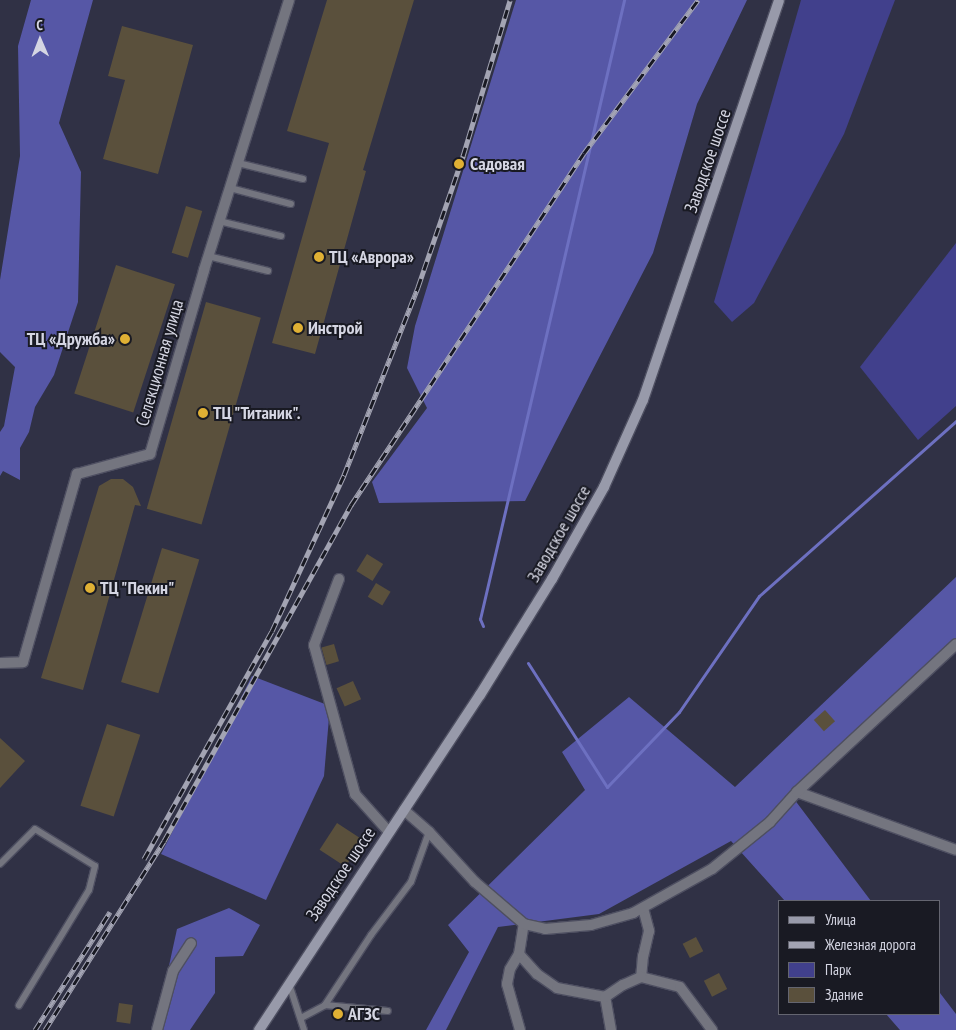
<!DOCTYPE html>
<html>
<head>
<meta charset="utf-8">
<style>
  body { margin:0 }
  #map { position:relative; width:956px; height:1030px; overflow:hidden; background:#303145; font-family:"PT Sans Narrow",sans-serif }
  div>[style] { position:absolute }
  .green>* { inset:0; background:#41408c }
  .forest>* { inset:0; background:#5657a6 }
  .stream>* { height:3px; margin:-1.5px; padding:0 1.5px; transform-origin:1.5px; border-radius:1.5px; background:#6d70c1 }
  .building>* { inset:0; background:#5a503c; transform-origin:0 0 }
  .roads { filter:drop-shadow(1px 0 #4e4f61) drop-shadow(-1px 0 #4e4f61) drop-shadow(0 1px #4e4f61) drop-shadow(0 -1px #4e4f61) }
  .service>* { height:6px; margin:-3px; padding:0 3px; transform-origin:3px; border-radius:3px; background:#74757f }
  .minor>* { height:10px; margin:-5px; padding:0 5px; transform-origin:5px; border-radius:5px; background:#74757f }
  .tertiary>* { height:10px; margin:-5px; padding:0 5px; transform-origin:5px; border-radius:5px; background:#74757f }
  .secondary>* { height:10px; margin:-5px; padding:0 5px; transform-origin:5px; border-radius:5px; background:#989aaa }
  .rail>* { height:5px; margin-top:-2.5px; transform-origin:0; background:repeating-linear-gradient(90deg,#191a23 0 9px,#a3a4b3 0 18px); box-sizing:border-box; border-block:1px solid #a3a4b3 }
  .dots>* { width:14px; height:14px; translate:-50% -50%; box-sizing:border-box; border:2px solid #191a23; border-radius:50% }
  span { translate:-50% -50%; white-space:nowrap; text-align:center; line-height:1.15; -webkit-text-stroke:4px #191a23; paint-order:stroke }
  .street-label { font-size:18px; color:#d5d6e3 }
  .poi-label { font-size:18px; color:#d5d6e3; font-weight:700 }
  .left { translate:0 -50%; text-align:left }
  .right { translate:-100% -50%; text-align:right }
  .legend { position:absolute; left:778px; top:900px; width:162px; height:115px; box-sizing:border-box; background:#191a23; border:1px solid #646570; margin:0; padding:6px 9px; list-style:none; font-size:15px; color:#d5d6e3 }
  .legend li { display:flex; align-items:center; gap:10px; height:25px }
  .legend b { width:25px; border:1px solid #646570 }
  .north { position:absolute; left:15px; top:15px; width:50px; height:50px; -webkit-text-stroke:4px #191a23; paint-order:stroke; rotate:359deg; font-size:14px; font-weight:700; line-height:20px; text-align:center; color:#d5d6e3 }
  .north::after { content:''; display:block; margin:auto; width:18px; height:22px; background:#d5d6e3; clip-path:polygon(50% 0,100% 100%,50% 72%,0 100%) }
</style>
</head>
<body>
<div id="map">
  <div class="green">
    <div style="clip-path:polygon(801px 0,895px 0,844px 134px,754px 303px,732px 322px,714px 302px)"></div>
    <div style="clip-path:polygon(956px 243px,956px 406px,918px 440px,860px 367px)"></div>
  </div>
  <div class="forest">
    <div style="clip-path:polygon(31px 0,93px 0,59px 123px,81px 172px,78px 302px,54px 375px,35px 407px,29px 432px,20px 448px,20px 480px,3px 471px,0 476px,0 432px,4px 426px,15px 367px,0 352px,0 280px,20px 156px,18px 46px)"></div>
    <div style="clip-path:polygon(516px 0,747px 0,697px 104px,653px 253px,525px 501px,379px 503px,372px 482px,427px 408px,407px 368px,415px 326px)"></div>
    <div style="clip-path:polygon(956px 577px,956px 645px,791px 795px,871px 901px,785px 901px,731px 841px,599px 914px,498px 927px,446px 1030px,426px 1030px,469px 952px,448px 925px,585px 790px,562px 752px,629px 697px,735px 787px)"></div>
    <div style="clip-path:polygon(252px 676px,330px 706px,324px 776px,266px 900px,161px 854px)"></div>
    <div style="clip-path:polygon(229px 908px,260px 925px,243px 956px,215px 957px,215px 993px,190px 1030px,155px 1030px,177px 929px)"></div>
    <div style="clip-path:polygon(940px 993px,956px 1014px,956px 1030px,900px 1030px,886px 1014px,940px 1014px)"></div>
  </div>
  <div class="stream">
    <div style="left:483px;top:626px;width:8px;rotate:-113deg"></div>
    <div style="left:480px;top:619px;width:636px;rotate:-76.9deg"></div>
    <div style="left:528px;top:663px;width:147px;rotate:57.5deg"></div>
    <div style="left:607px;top:787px;width:104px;rotate:-46.2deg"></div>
    <div style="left:679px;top:712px;width:141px;rotate:-55.4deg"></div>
    <div style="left:759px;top:596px;width:264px;rotate:-41.6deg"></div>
  </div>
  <div class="building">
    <div style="clip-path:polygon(327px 0,414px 0,363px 170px,366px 171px,315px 354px,272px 343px,329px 143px,287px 131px)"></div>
    <div style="clip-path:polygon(122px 26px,193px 45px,158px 174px,103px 159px,125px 80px,108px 76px)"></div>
    <div style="left:186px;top:206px;width:17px;height:49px;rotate:17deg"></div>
    <div style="left:116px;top:265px;width:62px;height:135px;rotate:18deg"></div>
    <div style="left:206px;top:302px;width:57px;height:215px;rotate:16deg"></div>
    <div style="clip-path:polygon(111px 479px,123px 479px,133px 487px,141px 506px,135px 505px,83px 690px,41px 678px,99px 486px)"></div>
    <div style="left:162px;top:548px;width:39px;height:140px;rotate:17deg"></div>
    <div style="left:367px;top:554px;width:19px;height:20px;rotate:32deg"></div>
    <div style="left:376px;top:583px;width:17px;height:16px;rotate:31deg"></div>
    <div style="left:334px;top:644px;width:18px;height:13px;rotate:74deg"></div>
    <div style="left:353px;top:681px;width:20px;height:18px;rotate:66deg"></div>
    <div style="left:825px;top:710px;width:15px;height:15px;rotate:48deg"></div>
    <div style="left:107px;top:724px;width:35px;height:86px;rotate:18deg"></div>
    <div style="clip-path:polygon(0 738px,25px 761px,0 788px)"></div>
    <div style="left:337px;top:823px;width:31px;height:32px;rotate:33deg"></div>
    <div style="left:696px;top:937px;width:16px;height:15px;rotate:63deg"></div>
    <div style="left:719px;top:973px;width:18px;height:17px;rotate:63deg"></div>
    <div style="left:119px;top:1003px;width:14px;height:19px;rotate:8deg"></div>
  </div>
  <div class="roads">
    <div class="service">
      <div style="left:238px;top:163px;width:67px;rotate:13.8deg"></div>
      <div style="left:230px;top:188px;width:63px;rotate:14.7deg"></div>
      <div style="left:219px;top:221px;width:64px;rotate:13.6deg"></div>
      <div style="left:208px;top:256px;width:62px;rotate:14deg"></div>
      <div style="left:0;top:864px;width:49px;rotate:-45deg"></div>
      <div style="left:35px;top:829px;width:70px;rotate:31.7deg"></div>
      <div style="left:95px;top:866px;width:25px;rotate:104deg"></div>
      <div style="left:89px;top:890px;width:135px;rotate:121.3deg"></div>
      <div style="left:289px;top:984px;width:48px;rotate:71.9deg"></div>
      <div style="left:325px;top:1005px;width:63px;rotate:5.4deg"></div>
      <div style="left:301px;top:1018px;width:27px;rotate:-28deg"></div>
      <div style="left:325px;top:1005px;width:84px;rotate:-56.7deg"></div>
      <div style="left:371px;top:935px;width:66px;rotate:-53deg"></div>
      <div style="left:411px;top:882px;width:53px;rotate:-70.2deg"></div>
    </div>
    <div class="minor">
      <div style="left:339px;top:579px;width:71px;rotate:110.7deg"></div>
      <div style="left:314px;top:645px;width:155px;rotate:74.6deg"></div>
      <div style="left:355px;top:794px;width:51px;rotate:48.2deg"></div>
      <div style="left:0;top:663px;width:23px;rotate:-2deg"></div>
      <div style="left:23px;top:662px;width:196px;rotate:-74deg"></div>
      <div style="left:77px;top:474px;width:76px;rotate:-15.3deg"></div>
      <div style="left:150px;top:454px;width:192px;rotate:-73.6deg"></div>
      <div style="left:204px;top:270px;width:283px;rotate:-72.5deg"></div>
      <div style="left:797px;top:792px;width:169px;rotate:20deg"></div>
      <div style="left:643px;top:908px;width:24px;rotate:75deg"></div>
      <div style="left:649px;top:931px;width:26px;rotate:103deg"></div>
      <div style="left:643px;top:956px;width:21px;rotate:95deg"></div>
      <div style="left:641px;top:977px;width:40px;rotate:14.4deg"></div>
      <div style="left:680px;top:987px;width:54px;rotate:53.3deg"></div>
      <div style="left:519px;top:954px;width:27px;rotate:48deg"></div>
      <div style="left:537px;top:974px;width:24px;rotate:35deg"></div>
      <div style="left:557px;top:988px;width:49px;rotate:10.6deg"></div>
      <div style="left:157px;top:1030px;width:61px;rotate:-74.8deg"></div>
      <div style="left:173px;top:971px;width:33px;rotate:-57deg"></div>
      <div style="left:520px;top:1030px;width:48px;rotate:-105.8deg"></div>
      <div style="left:507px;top:984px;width:15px;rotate:-79deg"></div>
      <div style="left:510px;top:969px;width:17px;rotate:-59deg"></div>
      <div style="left:519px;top:954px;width:30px;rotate:-81deg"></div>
      <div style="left:611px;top:1030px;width:34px;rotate:-100deg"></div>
      <div style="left:605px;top:997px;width:22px;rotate:-34deg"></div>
      <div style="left:623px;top:985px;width:20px;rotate:-24deg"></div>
    </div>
    <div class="tertiary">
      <div style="left:404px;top:810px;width:33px;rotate:41deg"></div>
      <div style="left:429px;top:832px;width:68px;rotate:47.4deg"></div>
      <div style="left:475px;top:882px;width:65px;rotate:40.6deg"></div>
      <div style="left:524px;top:924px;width:22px;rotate:13deg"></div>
      <div style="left:545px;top:929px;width:46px;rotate:-5deg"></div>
      <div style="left:591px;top:925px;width:44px;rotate:-15.9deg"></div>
      <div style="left:633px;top:913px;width:90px;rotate:-29.1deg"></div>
      <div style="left:712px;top:869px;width:75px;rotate:-39deg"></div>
      <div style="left:770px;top:822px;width:40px;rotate:-48deg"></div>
      <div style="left:797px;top:792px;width:217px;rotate:-42.9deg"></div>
    </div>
    <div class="secondary">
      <div style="left:259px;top:1030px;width:401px;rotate:-56.6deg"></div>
      <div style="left:480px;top:695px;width:137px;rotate:-58.2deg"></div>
      <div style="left:552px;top:579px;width:106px;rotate:-60.5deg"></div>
      <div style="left:604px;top:487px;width:95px;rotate:-65.9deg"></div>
      <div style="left:643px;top:400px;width:422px;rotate:-71.2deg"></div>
    </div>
  </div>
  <div class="rail">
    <div style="left:144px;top:859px;width:261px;rotate:-60.7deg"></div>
    <div style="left:272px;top:631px;width:172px;rotate:-65.2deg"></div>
    <div style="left:344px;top:475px;width:202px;rotate:-68.5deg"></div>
    <div style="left:418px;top:287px;width:139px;rotate:-71deg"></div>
    <div style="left:463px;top:156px;width:163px;rotate:-73.2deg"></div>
    <div style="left:35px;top:1030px;width:140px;rotate:-57.6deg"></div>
    <div style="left:45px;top:1030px;width:223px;rotate:-57.8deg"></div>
    <div style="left:164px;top:841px;width:385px;rotate:-60.9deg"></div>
    <div style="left:351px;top:505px;width:422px;rotate:-56.5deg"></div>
    <div style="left:584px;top:153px;width:191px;rotate:-53.3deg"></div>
  </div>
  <div class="dots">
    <div style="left:459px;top:164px;background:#dfb034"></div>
    <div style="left:319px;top:257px;background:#dfb034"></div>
    <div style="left:298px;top:328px;background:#dfb034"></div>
    <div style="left:125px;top:339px;background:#dfb034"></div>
    <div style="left:203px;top:413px;background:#dfb034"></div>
    <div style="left:90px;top:588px;background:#dfb034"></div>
    <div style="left:338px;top:1014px;background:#dfb034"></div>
  </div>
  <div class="street-label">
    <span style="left:708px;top:161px;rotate:-71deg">Заводское шоссе</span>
    <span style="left:160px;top:363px;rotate:-74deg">Селекционная улица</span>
    <span style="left:559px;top:534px;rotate:-60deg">Заводское шоссе</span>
    <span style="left:341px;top:874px;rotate:-56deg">Заводское шоссе</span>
  </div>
  <div class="poi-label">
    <span class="left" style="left:470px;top:164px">Садовая</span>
    <span class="left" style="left:329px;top:257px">ТЦ «Аврора»</span>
    <span class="left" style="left:308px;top:328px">Инстрой</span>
    <span class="right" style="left:115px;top:339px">ТЦ «Дружба»</span>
    <span class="left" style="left:213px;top:413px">ТЦ "Титаник".</span>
    <span class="left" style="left:100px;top:588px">ТЦ "Пекин"</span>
    <span class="left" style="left:348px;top:1014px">АГЗС</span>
  </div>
  <ul class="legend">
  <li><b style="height:6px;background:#989aaa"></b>Улица</li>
  <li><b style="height:6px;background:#a3a4b3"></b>Железная дорога</li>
  <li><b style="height:14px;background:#41408c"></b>Парк</li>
  <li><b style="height:14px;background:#5a503c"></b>Здание</li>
  </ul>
  <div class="north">С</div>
</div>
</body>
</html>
